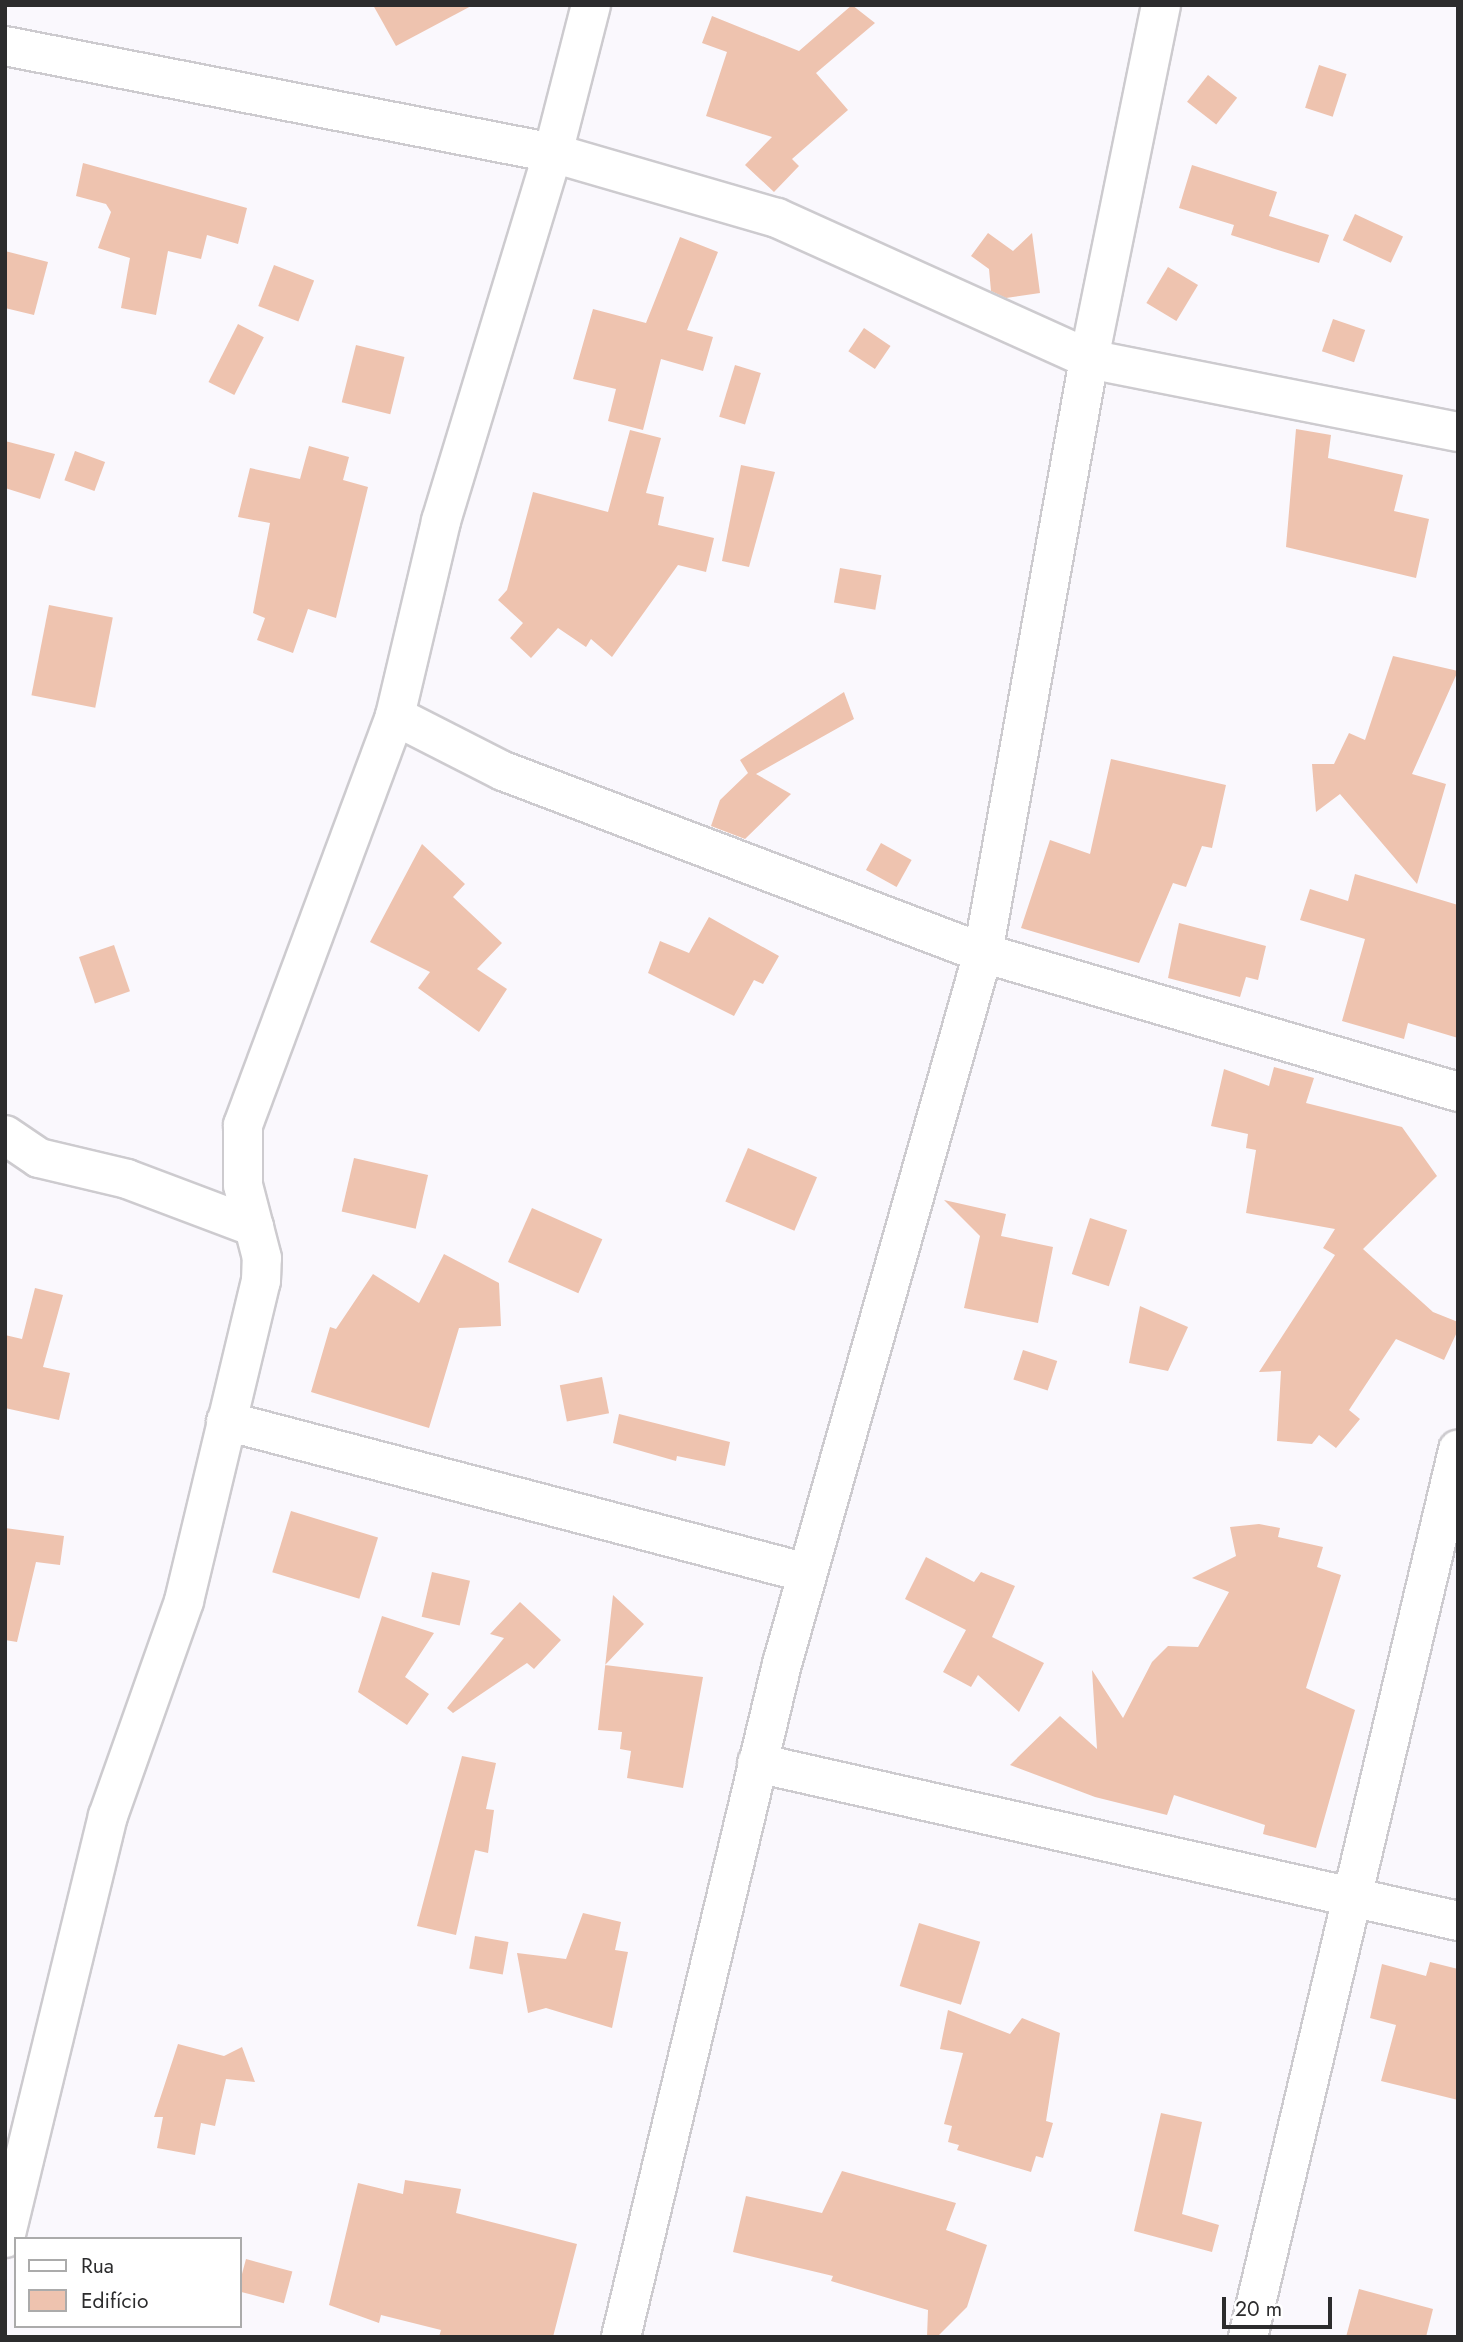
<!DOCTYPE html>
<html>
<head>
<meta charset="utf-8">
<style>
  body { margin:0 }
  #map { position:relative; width:1463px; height:2342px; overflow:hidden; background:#faf8fd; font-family:Jost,sans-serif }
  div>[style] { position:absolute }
  .building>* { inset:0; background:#eec3af; transform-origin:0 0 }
  .roads { filter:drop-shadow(2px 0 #cdcbcf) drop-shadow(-2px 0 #cdcbcf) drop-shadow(0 2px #cdcbcf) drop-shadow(0 -2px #cdcbcf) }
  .minor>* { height:38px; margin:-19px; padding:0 19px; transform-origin:19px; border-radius:19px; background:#fff }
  span { translate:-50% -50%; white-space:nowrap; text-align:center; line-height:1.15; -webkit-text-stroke:7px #fff; paint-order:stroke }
  .frame { position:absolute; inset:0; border:7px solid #2c2c2d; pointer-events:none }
  .legend { position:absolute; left:14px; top:2237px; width:228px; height:91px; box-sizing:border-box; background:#fff; border:2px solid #ababab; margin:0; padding:9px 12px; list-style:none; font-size:21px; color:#2c2c2d }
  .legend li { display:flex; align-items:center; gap:14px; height:35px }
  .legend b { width:35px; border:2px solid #ababab }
  .scale { position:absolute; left:1222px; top:2297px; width:110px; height:32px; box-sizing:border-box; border:4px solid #2c2c2d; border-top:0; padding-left:9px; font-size:21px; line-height:24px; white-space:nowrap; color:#2c2c2d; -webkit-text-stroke:5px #fff; paint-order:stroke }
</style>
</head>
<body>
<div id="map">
  <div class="building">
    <div style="clip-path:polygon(373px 5px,473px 5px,396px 46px)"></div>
    <div style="clip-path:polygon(852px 5px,875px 23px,816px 73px,848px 110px,792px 159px,799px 166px,774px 192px,745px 165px,772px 137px,706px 116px,727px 52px,702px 43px,712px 16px,799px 51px)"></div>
    <div style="left:1319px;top:65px;width:29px;height:45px;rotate:18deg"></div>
    <div style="left:1208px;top:75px;width:37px;height:34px;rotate:38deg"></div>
    <div style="clip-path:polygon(83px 163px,247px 208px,238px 244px,207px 235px,201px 259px,168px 251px,156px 315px,121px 308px,130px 258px,98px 248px,111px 212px,106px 204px,76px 196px)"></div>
    <div style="clip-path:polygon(1192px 165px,1277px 192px,1269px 216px,1329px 235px,1319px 263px,1231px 235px,1234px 225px,1179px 208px)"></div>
    <div style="left:1355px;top:214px;width:53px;height:29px;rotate:25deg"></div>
    <div style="clip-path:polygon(988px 233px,1013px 251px,1032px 233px,1040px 293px,1006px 298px,991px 291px,989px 269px,971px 256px)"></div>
    <div style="clip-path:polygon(680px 237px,718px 252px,687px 330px,713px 337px,703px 371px,661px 359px,643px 430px,608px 421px,616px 389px,573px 379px,593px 309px,646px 323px)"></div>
    <div style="clip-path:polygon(5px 251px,48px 262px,34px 315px,5px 308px)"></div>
    <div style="left:274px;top:265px;width:43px;height:44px;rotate:21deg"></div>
    <div style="left:1168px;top:267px;width:35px;height:42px;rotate:31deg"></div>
    <div style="left:1333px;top:319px;width:34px;height:34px;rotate:19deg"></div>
    <div style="left:238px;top:324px;width:29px;height:65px;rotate:27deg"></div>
    <div style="left:864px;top:328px;width:32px;height:28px;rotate:34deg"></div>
    <div style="left:356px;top:345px;width:50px;height:59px;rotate:14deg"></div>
    <div style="left:735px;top:365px;width:27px;height:54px;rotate:17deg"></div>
    <div style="clip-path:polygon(1296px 429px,1331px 435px,1328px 458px,1403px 475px,1394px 511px,1429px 519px,1416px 578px,1286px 547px)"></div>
    <div style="clip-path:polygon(630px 430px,661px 438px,646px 493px,664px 497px,658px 525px,714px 538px,706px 572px,678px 565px,612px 657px,591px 639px,586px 647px,558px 628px,531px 658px,510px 638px,523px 623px,498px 600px,507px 590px,533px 492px,608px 512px)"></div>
    <div style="clip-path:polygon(5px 441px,55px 454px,40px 499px,5px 488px)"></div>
    <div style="clip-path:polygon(309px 446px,349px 457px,343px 480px,368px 487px,336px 618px,308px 609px,293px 653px,257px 640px,265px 618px,253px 613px,270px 523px,238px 517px,250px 468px,300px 479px)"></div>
    <div style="left:75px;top:451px;width:32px;height:31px;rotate:20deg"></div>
    <div style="clip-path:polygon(741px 465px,775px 472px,749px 567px,722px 561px)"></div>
    <div style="left:840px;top:568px;width:42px;height:35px;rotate:10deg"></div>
    <div style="left:49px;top:605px;width:65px;height:92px;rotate:11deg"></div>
    <div style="clip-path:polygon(1393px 656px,1458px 671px,1412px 774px,1446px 784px,1417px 884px,1340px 794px,1316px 812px,1312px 764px,1334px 764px,1349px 733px,1365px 740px)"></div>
    <div style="clip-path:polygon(844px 692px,854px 719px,756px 774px,791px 794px,745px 839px,711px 826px,720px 800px,748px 773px,740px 760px)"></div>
    <div style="clip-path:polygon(1111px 759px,1226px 785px,1212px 848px,1202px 846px,1186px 887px,1173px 883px,1139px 963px,1021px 928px,1050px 840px,1090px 854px)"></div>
    <div style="left:881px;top:843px;width:35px;height:31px;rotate:29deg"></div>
    <div style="clip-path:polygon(422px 844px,465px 884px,453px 897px,502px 943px,477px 969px,507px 989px,479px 1032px,418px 988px,430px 972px,370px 942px)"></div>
    <div style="clip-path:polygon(1355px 874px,1458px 905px,1458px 1038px,1408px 1023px,1404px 1039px,1342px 1021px,1365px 939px,1300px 920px,1310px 889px,1348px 901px)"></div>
    <div style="clip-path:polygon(709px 917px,779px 956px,763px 984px,754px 980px,734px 1016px,648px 973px,660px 941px,689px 953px)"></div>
    <div style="clip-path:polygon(1179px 923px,1266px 946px,1258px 980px,1246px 977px,1240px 997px,1168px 978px)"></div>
    <div style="left:114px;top:945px;width:49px;height:37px;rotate:71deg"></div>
    <div style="clip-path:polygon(1274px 1067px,1314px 1078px,1306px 1103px,1402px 1127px,1437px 1176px,1363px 1249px,1433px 1312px,1458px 1322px,1458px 1330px,1444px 1360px,1396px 1339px,1349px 1410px,1360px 1419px,1336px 1448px,1319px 1435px,1312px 1444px,1277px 1441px,1281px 1371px,1259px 1372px,1335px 1255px,1323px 1248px,1335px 1229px,1246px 1213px,1256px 1150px,1246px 1148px,1248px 1134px,1211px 1126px,1224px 1069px,1269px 1086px)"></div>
    <div style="left:748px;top:1148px;width:75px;height:58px;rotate:23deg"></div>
    <div style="left:354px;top:1158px;width:76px;height:55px;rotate:13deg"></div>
    <div style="clip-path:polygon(944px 1200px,1006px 1214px,1001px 1236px,1053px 1247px,1038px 1323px,964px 1308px,980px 1236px)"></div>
    <div style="left:532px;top:1208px;width:77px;height:59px;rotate:24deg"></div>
    <div style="left:1090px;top:1218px;width:39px;height:59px;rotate:18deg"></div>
    <div style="clip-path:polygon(444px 1254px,499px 1283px,501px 1326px,459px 1328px,429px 1428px,311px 1392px,330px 1327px,336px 1329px,373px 1274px,419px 1303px)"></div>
    <div style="clip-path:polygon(35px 1288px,63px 1295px,43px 1367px,70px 1373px,59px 1420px,5px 1408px,5px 1335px,22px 1339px)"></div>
    <div style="clip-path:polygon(1140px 1306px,1188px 1327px,1168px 1371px,1129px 1363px)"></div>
    <div style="left:1023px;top:1350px;width:36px;height:31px;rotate:18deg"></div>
    <div style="left:602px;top:1377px;width:37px;height:43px;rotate:79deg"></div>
    <div style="clip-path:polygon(619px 1414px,730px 1442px,725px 1466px,677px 1456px,676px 1461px,613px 1443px)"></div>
    <div style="left:291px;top:1511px;width:91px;height:64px;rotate:17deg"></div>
    <div style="clip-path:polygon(1259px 1524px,1280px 1528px,1278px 1537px,1323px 1547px,1317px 1567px,1341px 1575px,1306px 1688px,1355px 1710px,1316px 1848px,1263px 1834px,1265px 1825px,1174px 1795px,1167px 1815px,1095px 1797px,1010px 1765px,1060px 1716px,1097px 1749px,1092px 1670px,1123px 1718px,1152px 1662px,1168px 1646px,1198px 1647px,1229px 1592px,1192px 1578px,1236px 1556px,1230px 1527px)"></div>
    <div style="clip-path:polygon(5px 1528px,64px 1536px,60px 1565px,36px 1562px,17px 1642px,5px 1640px)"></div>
    <div style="clip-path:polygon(926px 1557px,974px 1582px,981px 1572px,1015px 1586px,992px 1637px,1044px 1663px,1019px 1712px,978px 1675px,971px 1687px,943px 1672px,966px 1630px,905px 1599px)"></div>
    <div style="left:432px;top:1572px;width:39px;height:46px;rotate:13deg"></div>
    <div style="clip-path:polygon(613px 1595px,644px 1624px,605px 1665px,703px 1677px,683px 1788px,627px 1778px,631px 1751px,620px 1749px,622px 1732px,598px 1730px)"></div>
    <div style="clip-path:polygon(520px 1602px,561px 1640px,534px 1669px,527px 1663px,453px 1713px,447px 1708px,504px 1638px,490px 1634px)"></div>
    <div style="clip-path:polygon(382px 1616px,434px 1633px,405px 1677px,429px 1694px,407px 1725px,358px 1692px)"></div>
    <div style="clip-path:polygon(462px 1756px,496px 1763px,486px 1809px,494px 1810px,488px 1853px,475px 1850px,456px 1935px,417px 1926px)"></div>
    <div style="clip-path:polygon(583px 1913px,621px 1922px,615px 1950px,628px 1952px,612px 2028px,546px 2008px,528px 2013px,517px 1953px,566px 1959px)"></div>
    <div style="left:919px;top:1923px;width:64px;height:66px;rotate:17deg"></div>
    <div style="left:475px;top:1936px;width:34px;height:33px;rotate:10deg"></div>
    <div style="clip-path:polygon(1430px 1962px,1458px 1969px,1458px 2100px,1381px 2081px,1396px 2025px,1370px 2018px,1382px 1964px,1426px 1976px)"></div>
    <div style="clip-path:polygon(948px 2010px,1010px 2034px,1022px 2018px,1060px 2033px,1046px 2121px,1053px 2123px,1043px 2158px,1036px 2156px,1031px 2172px,957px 2150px,959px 2145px,948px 2142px,952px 2126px,944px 2124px,963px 2053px,940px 2049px)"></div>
    <div style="clip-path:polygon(178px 2044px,224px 2056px,242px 2047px,255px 2082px,226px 2079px,215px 2126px,201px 2123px,195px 2155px,157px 2148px,163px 2117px,154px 2117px)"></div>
    <div style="clip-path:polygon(1161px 2113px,1202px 2122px,1182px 2214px,1219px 2225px,1212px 2252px,1134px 2231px)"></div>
    <div style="clip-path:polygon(842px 2171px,956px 2203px,946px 2230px,987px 2245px,967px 2307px,937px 2337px,927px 2337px,928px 2310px,831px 2281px,833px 2276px,733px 2252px,746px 2196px,822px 2213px)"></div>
    <div style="clip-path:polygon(405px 2180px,461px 2189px,456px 2213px,577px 2244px,553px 2337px,439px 2337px,441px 2330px,381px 2315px,379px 2323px,329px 2305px,358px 2183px,403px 2194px)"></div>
    <div style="left:246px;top:2259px;width:48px;height:33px;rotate:15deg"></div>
    <div style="clip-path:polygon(1359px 2289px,1433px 2309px,1426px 2337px,1346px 2337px)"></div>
  </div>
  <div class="roads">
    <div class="minor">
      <div style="left:5px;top:46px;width:558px;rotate:11.05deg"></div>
      <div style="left:553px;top:153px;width:233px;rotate:16.2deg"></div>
      <div style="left:777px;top:218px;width:342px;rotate:24.3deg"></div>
      <div style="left:1089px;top:359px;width:376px;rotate:11.2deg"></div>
      <div style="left:395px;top:716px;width:121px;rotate:27deg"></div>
      <div style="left:503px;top:771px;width:513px;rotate:20.77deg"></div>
      <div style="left:983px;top:953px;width:495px;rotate:16.3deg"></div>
      <div style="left:5px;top:1135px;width:41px;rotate:34.1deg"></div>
      <div style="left:39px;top:1158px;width:90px;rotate:13.4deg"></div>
      <div style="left:127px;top:1179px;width:136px;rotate:20.7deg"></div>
      <div style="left:226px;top:1421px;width:601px;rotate:14.66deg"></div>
      <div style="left:757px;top:1763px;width:719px;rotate:12.7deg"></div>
      <div style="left:5px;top:2238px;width:434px;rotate:-76.3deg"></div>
      <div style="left:108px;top:1816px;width:228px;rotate:-70.5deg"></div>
      <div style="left:184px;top:1601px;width:329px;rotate:-76.5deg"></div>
      <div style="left:261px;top:1281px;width:23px;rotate:-88deg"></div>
      <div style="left:262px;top:1258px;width:75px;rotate:-104.6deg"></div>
      <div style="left:243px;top:1185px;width:60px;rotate:-90deg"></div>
      <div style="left:243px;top:1125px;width:436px;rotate:-69.6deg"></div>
      <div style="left:395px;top:716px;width:200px;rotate:-76.7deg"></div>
      <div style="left:441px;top:521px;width:385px;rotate:-73.1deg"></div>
      <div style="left:553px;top:153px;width:153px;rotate:-75.6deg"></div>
      <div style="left:621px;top:2337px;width:692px;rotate:-76.55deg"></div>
      <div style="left:782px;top:1664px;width:739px;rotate:-74.21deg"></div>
      <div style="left:983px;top:953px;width:603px;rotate:-79.88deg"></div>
      <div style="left:1089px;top:359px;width:361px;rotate:-78.5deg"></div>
      <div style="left:1248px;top:2337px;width:912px;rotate:-76.68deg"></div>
    </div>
  </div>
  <div class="frame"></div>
  <ul class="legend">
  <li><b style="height:9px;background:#fff"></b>Rua</li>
  <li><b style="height:19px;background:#eec3af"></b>Edifício</li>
  </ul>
  <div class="scale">20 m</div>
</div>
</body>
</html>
